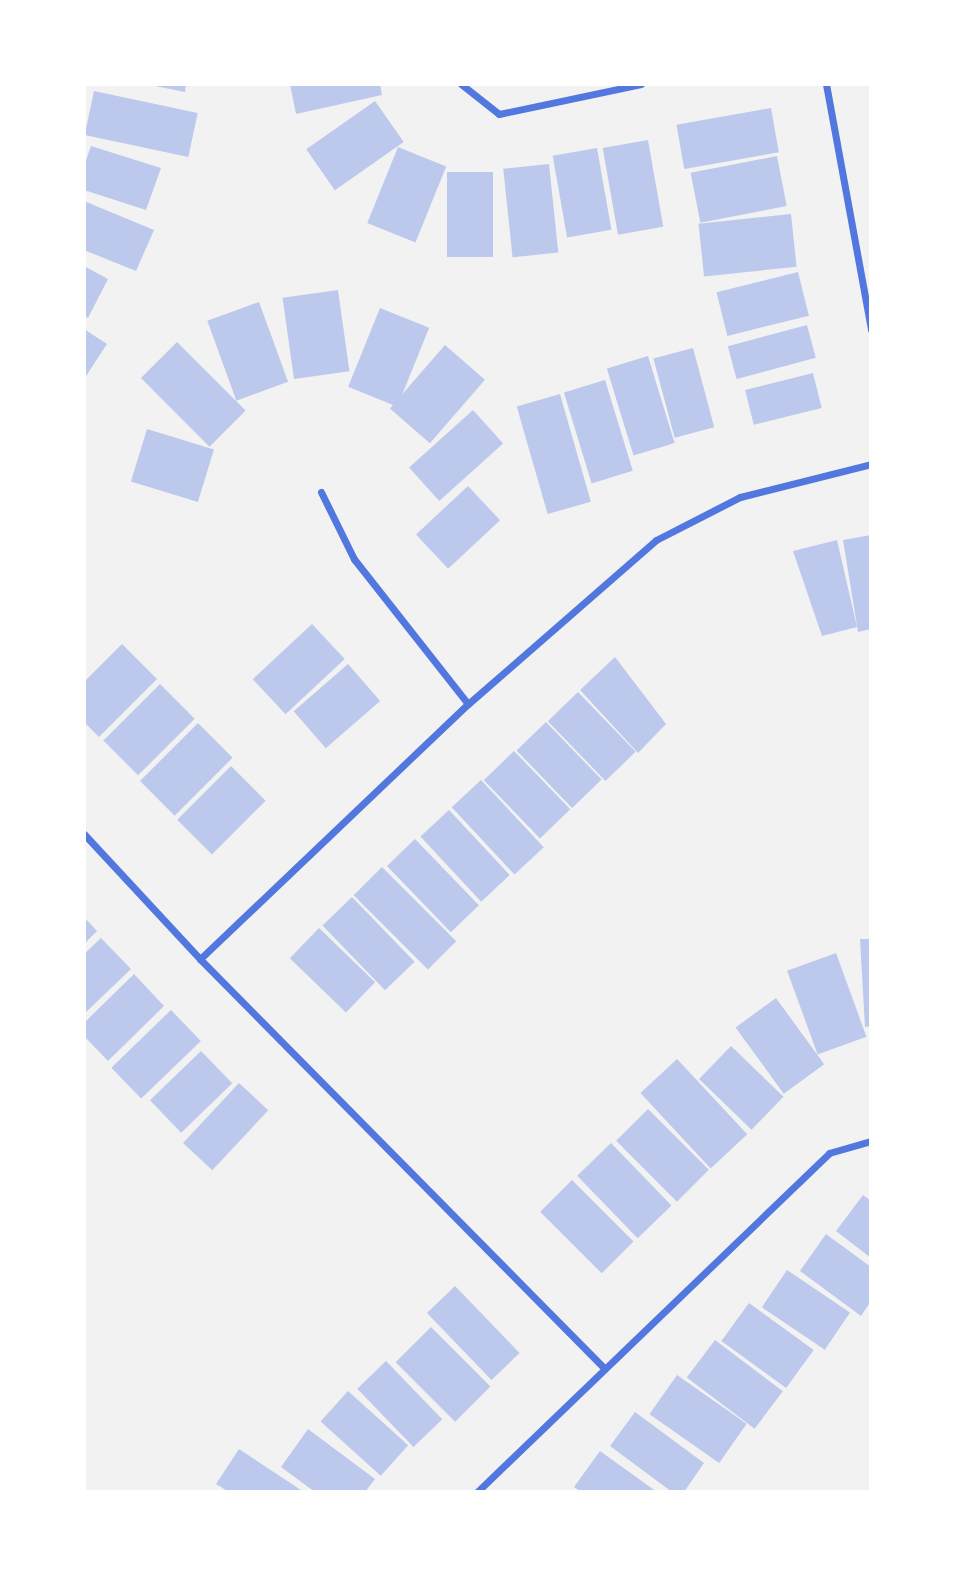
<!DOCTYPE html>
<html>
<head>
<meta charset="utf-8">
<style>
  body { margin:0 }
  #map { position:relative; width:955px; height:1576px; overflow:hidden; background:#f2f2f2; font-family:"Work Sans",sans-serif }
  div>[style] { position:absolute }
  .building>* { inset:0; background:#bdc9ec; transform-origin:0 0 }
  .minor>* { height:7px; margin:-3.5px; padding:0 3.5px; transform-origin:3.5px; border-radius:3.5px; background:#5277de }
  span { translate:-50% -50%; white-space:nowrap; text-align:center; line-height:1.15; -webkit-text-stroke:6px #fff; paint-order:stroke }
  .frame { position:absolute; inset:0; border:86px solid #fff; pointer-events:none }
</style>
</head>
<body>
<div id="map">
  <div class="building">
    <div style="clip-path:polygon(145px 84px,186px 84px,185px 92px)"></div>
    <div style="clip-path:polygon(290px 84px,380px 84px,382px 95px,296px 114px)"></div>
    <div style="left:94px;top:91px;width:106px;height:45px;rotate:12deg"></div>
    <div style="left:375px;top:101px;width:50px;height:84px;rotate:55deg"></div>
    <div style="left:771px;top:108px;width:45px;height:96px;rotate:80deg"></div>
    <div style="left:648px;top:140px;width:88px;height:46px;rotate:80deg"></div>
    <div style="clip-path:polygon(91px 146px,161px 168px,146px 210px,84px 190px,84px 166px)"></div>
    <div style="left:398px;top:147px;width:52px;height:82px;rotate:22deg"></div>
    <div style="left:597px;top:148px;width:83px;height:45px;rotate:80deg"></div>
    <div style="left:777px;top:156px;width:51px;height:88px;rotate:79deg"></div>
    <div style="left:549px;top:164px;width:89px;height:46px;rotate:84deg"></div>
    <div style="left:447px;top:172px;width:46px;height:85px"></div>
    <div style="clip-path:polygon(84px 201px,154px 230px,136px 271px,84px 250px)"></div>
    <div style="left:791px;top:214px;width:53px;height:93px;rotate:84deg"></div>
    <div style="clip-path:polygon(84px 266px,108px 279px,88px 318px,84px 316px)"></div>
    <div style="left:798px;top:272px;width:45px;height:84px;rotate:76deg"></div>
    <div style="left:338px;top:290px;width:82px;height:56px;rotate:82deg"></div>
    <div style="left:259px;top:302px;width:85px;height:55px;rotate:70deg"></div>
    <div style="left:380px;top:308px;width:53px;height:85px;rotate:22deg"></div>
    <div style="left:807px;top:325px;width:34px;height:82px;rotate:75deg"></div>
    <div style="clip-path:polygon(84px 329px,107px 344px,84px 379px)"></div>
    <div style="left:177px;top:342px;width:97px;height:51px;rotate:45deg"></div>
    <div style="left:445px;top:345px;width:53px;height:84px;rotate:41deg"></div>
    <div style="left:693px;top:348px;width:82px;height:41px;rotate:75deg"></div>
    <div style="left:648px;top:356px;width:91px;height:43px;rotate:73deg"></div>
    <div style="left:813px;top:373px;width:36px;height:70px;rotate:76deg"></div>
    <div style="left:605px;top:380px;width:95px;height:43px;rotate:73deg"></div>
    <div style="left:560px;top:394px;width:112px;height:45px;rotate:74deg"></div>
    <div style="left:473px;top:410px;width:45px;height:86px;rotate:48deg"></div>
    <div style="left:147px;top:429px;width:70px;height:55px;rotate:17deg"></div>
    <div style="left:468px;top:486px;width:47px;height:71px;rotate:47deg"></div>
    <div style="clip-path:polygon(871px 535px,871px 629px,858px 632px,843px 540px)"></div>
    <div style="clip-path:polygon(837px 540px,857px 627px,822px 636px,793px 551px)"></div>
    <div style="left:312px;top:624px;width:48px;height:81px;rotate:47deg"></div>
    <div style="clip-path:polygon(122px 644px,157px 679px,99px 737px,84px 722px,84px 682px)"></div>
    <div style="clip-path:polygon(615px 657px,666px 724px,638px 753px,580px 690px)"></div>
    <div style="left:348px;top:664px;width:49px;height:72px;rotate:49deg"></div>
    <div style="left:160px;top:684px;width:49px;height:80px;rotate:45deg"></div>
    <div style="left:578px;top:692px;width:83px;height:42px;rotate:46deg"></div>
    <div style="left:546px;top:722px;width:80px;height:41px;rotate:46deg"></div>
    <div style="left:198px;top:723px;width:49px;height:82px;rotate:45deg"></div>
    <div style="left:514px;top:751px;width:81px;height:42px;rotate:46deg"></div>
    <div style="left:231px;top:766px;width:49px;height:76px;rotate:45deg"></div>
    <div style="left:481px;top:780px;width:92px;height:40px;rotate:47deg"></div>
    <div style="left:449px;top:810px;width:89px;height:39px;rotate:47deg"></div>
    <div style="left:415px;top:839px;width:92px;height:39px;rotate:46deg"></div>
    <div style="left:382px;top:867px;width:105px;height:40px;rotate:45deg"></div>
    <div style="left:352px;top:897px;width:90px;height:41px;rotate:46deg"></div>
    <div style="clip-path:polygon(84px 917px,97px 931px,84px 944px)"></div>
    <div style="left:319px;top:928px;width:78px;height:42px;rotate:44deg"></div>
    <div style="clip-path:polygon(101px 938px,131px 969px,84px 1014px,84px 954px)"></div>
    <div style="clip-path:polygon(860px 939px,871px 939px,871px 1026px,865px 1027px)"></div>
    <div style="left:836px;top:953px;width:89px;height:52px;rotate:70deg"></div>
    <div style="clip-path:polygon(134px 974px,164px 1006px,108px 1061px,84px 1036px,84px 1023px)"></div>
    <div style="left:776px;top:998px;width:82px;height:50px;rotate:54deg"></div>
    <div style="left:171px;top:1010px;width:43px;height:83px;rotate:46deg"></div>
    <div style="left:731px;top:1046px;width:73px;height:46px;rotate:44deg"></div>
    <div style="left:201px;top:1051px;width:45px;height:71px;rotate:46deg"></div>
    <div style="left:677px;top:1059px;width:103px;height:50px;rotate:47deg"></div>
    <div style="left:239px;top:1083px;width:40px;height:82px;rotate:43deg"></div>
    <div style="left:648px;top:1109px;width:86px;height:45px;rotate:45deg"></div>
    <div style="left:611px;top:1143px;width:87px;height:47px;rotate:46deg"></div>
    <div style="left:572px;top:1180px;width:87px;height:45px;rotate:45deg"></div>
    <div style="clip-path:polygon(863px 1195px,871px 1201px,871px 1258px,836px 1231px)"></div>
    <div style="clip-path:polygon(826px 1234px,871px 1267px,871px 1301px,861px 1316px,800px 1271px)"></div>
    <div style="left:787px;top:1270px;width:76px;height:45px;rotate:34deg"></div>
    <div style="left:455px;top:1286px;width:93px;height:39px;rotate:46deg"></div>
    <div style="left:749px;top:1303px;width:80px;height:47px;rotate:36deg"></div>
    <div style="left:431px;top:1327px;width:84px;height:50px;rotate:45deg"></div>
    <div style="left:715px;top:1340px;width:85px;height:47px;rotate:37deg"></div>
    <div style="left:386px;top:1361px;width:81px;height:40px;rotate:46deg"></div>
    <div style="left:677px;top:1375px;width:85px;height:48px;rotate:35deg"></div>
    <div style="left:348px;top:1391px;width:81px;height:41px;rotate:42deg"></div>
    <div style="clip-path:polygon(635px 1412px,704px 1463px,684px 1492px,672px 1492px,610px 1446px)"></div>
    <div style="clip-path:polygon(308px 1429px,375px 1479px,365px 1492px,315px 1492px,281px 1467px)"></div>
    <div style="clip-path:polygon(239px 1449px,304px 1492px,229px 1492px,216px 1484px)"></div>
    <div style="clip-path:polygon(600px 1451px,657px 1492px,581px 1492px,574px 1487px)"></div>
  </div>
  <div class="minor">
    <div style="left:461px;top:84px;width:48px;rotate:38.3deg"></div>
    <div style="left:499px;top:114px;width:145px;rotate:-11.9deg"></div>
    <div style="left:826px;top:84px;width:250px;rotate:79.6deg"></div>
    <div style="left:321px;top:492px;width:75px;rotate:63.8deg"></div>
    <div style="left:354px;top:559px;width:184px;rotate:51.8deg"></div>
    <div style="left:84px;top:834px;width:171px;rotate:47.1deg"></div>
    <div style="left:200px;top:959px;width:576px;rotate:45.35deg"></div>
    <div style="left:200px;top:959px;width:370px;rotate:-43.6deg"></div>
    <div style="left:468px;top:704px;width:249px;rotate:-41.1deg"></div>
    <div style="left:656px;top:540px;width:94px;rotate:-27.1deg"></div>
    <div style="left:740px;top:497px;width:135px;rotate:-14.1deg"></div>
    <div style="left:477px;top:1492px;width:489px;rotate:-43.9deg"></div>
    <div style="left:829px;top:1153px;width:44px;rotate:-15.9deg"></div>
  </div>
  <div class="frame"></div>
</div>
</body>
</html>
